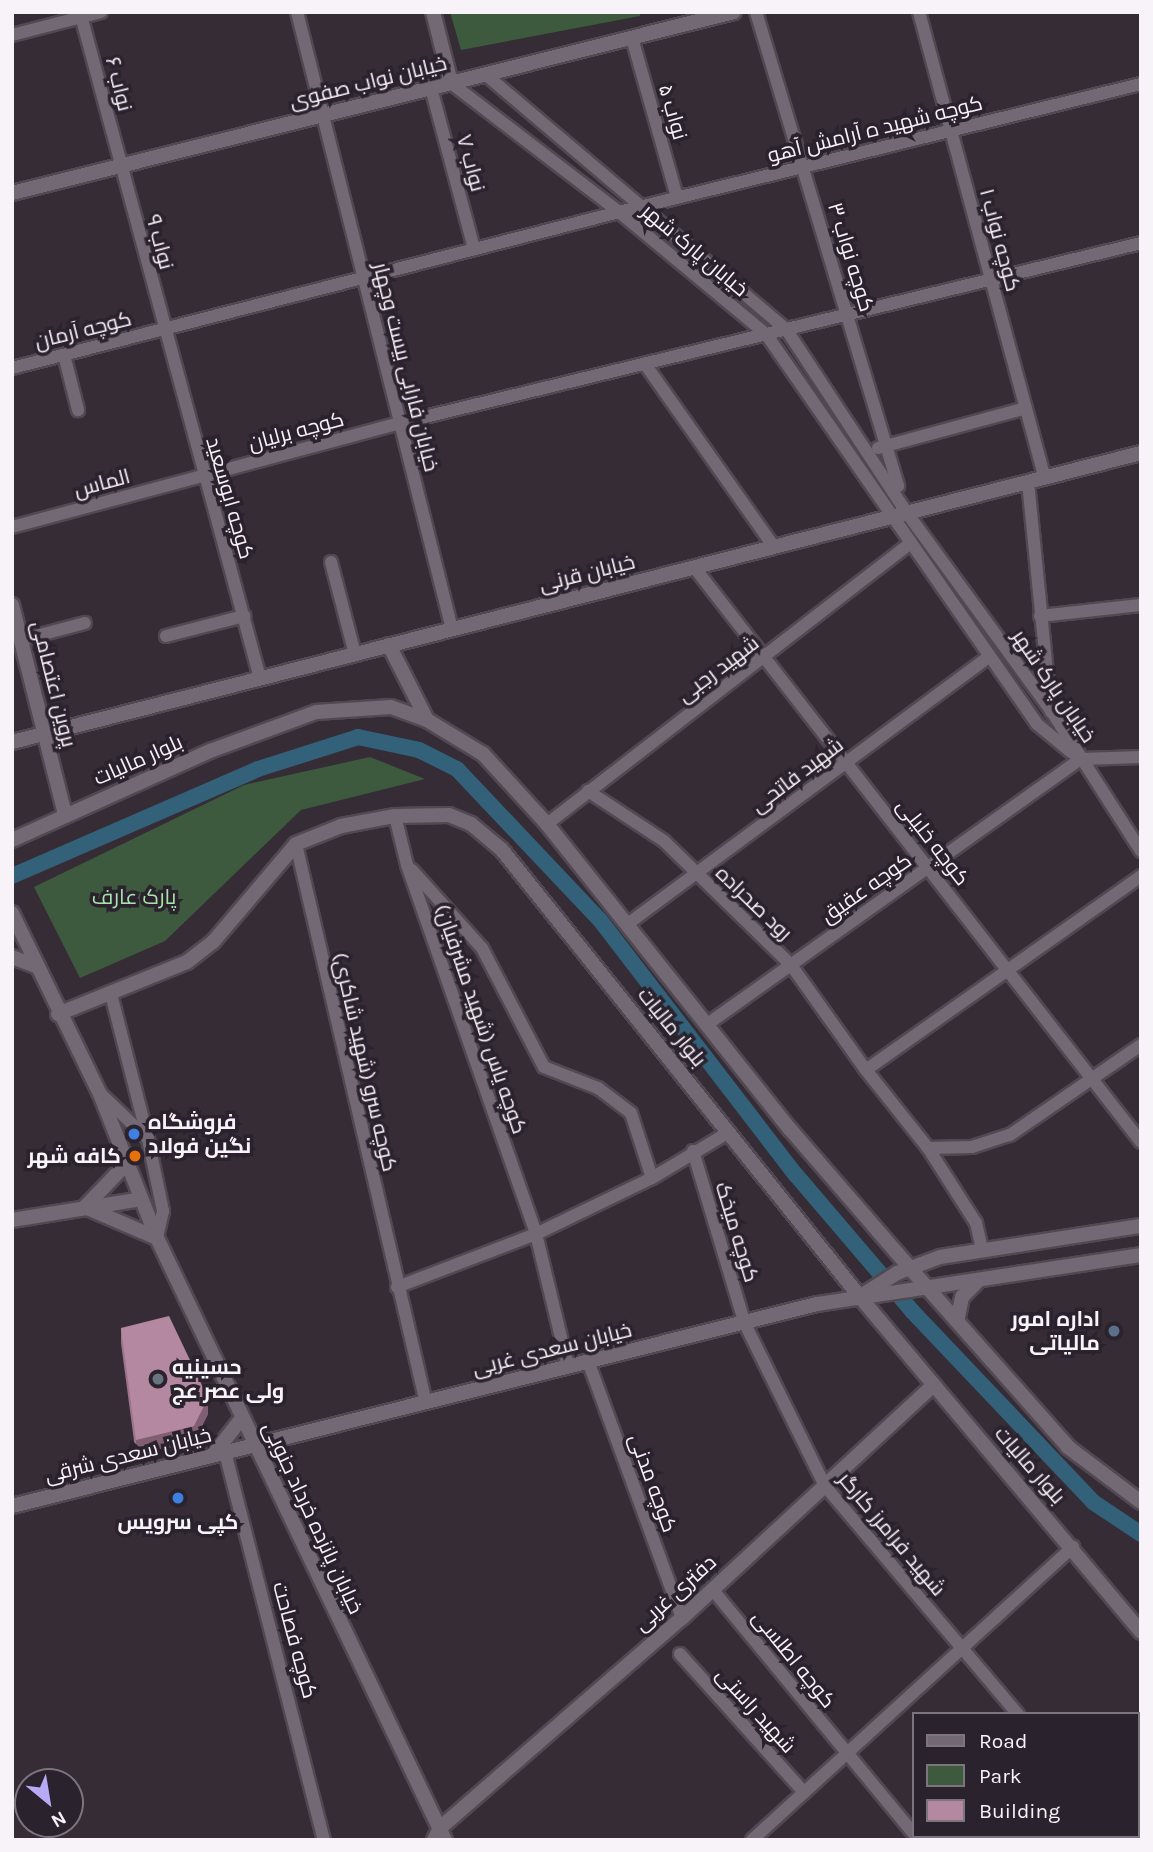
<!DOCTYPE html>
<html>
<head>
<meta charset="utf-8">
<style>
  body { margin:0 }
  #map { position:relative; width:1153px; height:1852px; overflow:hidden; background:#352c36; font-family:Karla,Cairo,sans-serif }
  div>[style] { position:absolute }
  .green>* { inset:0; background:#3d5a3e }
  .canal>* { height:16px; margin:-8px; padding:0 8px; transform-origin:8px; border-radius:8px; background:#336179 }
  .roads { filter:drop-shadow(2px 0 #514952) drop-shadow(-2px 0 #514952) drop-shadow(0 2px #514952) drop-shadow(0 -2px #514952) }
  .minor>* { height:12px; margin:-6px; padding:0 6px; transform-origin:6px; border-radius:6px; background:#736975 }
  .tertiary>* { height:14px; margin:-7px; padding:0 7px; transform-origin:7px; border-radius:7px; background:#736975 }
  .wall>* { inset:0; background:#9c758a }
  .shaded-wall>* { inset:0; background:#7f5f71 }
  .building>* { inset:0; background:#b588a1 }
  .dots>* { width:19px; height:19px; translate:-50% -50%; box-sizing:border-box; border:4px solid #2a222c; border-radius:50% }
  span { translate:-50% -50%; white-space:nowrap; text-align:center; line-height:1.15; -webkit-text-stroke:7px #2a222c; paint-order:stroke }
  .street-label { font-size:21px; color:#f8f2f9 }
  .park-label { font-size:21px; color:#aae2ac }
  .poi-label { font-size:21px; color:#f8f2f9; font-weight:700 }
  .left { translate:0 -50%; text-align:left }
  .right { translate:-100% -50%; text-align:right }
  .frame { position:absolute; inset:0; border:14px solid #f8f2f9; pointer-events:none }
  .legend { position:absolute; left:912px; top:1712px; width:228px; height:126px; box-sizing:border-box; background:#2a222c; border:2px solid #7c757e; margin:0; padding:9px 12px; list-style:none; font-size:21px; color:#f8f2f9 }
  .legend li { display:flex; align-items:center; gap:14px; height:35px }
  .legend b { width:35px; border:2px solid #7c757e }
  .north { position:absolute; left:14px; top:1768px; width:70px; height:70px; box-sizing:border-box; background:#2a222c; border:2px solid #7c757e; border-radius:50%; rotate:150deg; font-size:19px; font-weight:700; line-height:28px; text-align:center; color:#f8f2f9 }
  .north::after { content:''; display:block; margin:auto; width:24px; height:32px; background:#b7abf8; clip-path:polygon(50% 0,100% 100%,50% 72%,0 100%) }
</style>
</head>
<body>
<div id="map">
  <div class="green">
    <div style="clip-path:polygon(450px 12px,640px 12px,640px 16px,461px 50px)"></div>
    <div style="clip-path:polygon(370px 757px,425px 779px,301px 810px,165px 941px,80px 978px,34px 887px,244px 785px)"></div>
  </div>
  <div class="canal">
    <div style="left:12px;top:876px;width:268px;rotate:-23.5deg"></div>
    <div style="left:258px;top:769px;width:105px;rotate:-17.7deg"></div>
    <div style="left:358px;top:737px;width:62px;rotate:12deg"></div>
    <div style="left:419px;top:750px;width:42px;rotate:26.6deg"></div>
    <div style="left:457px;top:769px;width:208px;rotate:46.6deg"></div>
    <div style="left:600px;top:920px;width:322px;rotate:52.5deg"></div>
    <div style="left:796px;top:1175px;width:179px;rotate:49.5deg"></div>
    <div style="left:912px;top:1311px;width:263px;rotate:46.5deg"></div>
    <div style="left:1093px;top:1502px;width:58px;rotate:33.7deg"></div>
  </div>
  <div class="roads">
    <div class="minor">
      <div style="left:80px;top:12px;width:690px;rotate:74.88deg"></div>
      <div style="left:297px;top:12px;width:636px;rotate:75.9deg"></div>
      <div style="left:756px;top:12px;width:495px;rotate:73.3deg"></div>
      <div style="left:919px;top:12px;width:483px;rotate:74.9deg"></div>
      <div style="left:12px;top:35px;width:92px;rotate:-14.5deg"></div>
      <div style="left:632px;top:38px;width:165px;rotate:74.2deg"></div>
      <div style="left:485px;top:74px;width:394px;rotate:40.3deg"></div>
      <div style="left:786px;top:329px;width:220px;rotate:56.7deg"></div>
      <div style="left:907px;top:513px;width:246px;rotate:53.9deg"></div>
      <div style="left:1052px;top:712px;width:165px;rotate:57.4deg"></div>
      <div style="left:451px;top:83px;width:212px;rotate:37.5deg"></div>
      <div style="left:619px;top:212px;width:191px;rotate:39.7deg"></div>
      <div style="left:766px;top:334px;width:475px;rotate:55.2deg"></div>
      <div style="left:1037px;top:724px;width:45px;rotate:39.6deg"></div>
      <div style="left:431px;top:88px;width:167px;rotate:75deg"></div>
      <div style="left:64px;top:355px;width:57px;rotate:75.7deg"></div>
      <div style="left:645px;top:364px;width:224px;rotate:54.8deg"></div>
      <div style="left:12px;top:368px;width:627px;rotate:-14.41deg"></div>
      <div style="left:619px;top:212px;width:537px;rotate:-13.78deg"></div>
      <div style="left:878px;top:448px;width:153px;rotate:-15.1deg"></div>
      <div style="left:1028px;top:482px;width:231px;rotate:84.3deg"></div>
      <div style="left:12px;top:527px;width:402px;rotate:-15deg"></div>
      <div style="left:400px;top:423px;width:763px;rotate:-13.65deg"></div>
      <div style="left:331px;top:562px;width:95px;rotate:75.4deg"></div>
      <div style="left:694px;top:567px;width:728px;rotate:52.14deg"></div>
      <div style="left:1040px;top:616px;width:101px;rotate:-6.3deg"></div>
      <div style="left:166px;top:636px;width:81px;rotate:-14.4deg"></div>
      <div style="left:21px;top:640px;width:66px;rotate:-14.9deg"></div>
      <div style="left:1081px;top:759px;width:60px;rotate:-1.9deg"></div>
      <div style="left:588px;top:791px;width:91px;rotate:33.3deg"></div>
      <div style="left:664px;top:841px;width:177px;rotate:44.3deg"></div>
      <div style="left:791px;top:965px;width:129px;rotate:54.5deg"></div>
      <div style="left:395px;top:816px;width:50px;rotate:76.2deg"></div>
      <div style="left:407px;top:865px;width:391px;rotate:70.7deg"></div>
      <div style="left:536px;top:1234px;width:136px;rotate:76.4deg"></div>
      <div style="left:547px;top:824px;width:460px;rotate:-37.7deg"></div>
      <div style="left:296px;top:844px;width:574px;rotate:76.91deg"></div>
      <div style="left:412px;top:870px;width:105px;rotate:48.1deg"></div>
      <div style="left:482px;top:948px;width:134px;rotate:62.5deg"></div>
      <div style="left:544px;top:1067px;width:58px;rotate:21.3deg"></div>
      <div style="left:598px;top:1088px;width:41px;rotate:37.1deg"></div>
      <div style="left:631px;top:1113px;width:68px;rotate:72.1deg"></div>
      <div style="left:629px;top:923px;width:447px;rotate:-36.5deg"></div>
      <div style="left:709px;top:1023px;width:456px;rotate:-35.4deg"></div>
      <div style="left:101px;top:1094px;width:65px;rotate:43.8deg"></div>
      <div style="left:148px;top:1139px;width:150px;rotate:-104.3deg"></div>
      <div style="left:148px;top:1139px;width:74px;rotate:78.2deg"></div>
      <div style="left:163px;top:1211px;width:28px;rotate:103deg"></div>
      <div style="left:928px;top:1148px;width:44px;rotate:-1.3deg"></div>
      <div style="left:972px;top:1147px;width:40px;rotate:-18deg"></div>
      <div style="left:1010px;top:1135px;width:159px;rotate:-34.5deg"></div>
      <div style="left:693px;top:1151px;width:181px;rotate:73.3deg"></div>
      <div style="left:745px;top:1324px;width:181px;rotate:63.7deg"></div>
      <div style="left:825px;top:1486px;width:299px;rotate:49.8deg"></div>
      <div style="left:982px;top:1249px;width:27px;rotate:-103deg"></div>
      <div style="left:976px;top:1223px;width:89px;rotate:-122.6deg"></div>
      <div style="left:928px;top:1148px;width:100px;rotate:-128.5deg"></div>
      <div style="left:866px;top:1070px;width:337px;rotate:-35.2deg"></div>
      <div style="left:397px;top:1287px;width:149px;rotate:-20.9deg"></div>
      <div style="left:536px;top:1234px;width:129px;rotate:-25.8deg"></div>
      <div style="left:652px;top:1178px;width:90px;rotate:-30.9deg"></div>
      <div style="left:588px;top:1361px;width:274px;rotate:69.9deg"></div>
      <div style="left:225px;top:1452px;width:400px;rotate:75.7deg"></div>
      <div style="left:712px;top:1589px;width:316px;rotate:50.5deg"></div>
      <div style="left:680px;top:1654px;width:186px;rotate:48.1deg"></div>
      <div style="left:1123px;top:1836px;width:5px;rotate:53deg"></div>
      <div style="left:752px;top:1840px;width:435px;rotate:-42.4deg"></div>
    </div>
    <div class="tertiary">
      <div style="left:433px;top:12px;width:73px;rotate:75.8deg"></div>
      <div style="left:12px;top:193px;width:744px;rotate:-14.07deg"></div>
      <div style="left:12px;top:605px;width:216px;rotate:75.8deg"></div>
      <div style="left:389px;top:645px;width:84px;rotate:63.1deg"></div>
      <div style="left:12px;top:742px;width:1165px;rotate:-14.36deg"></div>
      <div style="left:12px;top:840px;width:217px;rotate:-24.2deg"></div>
      <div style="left:210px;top:751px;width:113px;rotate:-20.2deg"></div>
      <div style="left:316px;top:712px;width:75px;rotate:-3.8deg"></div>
      <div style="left:391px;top:707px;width:38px;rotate:20deg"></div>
      <div style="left:427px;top:720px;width:66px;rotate:31.3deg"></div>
      <div style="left:483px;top:754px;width:95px;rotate:47.6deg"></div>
      <div style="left:547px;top:824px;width:390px;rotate:51.5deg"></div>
      <div style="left:790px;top:1129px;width:182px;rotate:49.2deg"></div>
      <div style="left:909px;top:1267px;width:240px;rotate:48.5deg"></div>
      <div style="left:1068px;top:1447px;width:91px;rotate:37deg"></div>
      <div style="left:12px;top:913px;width:201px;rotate:64.1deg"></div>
      <div style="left:100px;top:1094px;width:155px;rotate:68.4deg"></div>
      <div style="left:157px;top:1238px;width:667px;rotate:64.43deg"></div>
      <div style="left:12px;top:957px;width:28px;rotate:21deg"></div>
      <div style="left:58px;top:1014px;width:139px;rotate:-22deg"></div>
      <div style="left:187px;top:962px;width:33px;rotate:-38deg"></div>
      <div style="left:213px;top:942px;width:128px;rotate:-49.7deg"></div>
      <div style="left:296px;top:844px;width:48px;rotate:-21.8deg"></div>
      <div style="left:341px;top:826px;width:55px;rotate:-10.5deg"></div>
      <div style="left:395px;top:816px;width:54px;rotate:-1.1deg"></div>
      <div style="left:449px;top:815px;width:24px;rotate:22deg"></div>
      <div style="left:471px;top:824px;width:40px;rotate:40deg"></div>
      <div style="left:502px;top:850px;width:573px;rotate:51.31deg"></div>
      <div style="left:860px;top:1297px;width:437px;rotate:50deg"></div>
      <div style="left:128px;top:1162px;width:62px;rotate:133.7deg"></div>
      <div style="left:85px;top:1207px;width:78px;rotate:23.3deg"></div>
      <div style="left:12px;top:1220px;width:131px;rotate:-9.2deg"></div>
      <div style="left:861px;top:1296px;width:43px;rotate:-32.6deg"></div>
      <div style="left:897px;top:1273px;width:46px;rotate:-20.4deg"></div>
      <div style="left:940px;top:1257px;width:203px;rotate:-8.8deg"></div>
      <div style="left:957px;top:1321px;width:25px;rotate:-78deg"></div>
      <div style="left:962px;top:1297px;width:20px;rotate:-45deg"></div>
      <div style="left:213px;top:1455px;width:47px;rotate:-51.9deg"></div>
      <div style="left:12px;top:1506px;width:830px;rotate:-14.09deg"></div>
      <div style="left:817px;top:1304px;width:328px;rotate:-8.6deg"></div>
      <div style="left:434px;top:1840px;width:13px;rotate:-63deg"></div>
      <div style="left:440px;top:1828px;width:320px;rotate:-41deg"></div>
      <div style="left:682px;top:1618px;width:343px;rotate:-42.8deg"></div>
    </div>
  </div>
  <div class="wall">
    <div style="clip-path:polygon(121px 1328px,208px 1414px,194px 1442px,136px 1456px,121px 1343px)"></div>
  </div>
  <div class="shaded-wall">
    <div style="clip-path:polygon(208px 1398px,208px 1414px,194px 1442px,136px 1456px,136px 1440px)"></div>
  </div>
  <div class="building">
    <div style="clip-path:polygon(169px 1316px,208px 1398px,194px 1426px,136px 1440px,121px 1328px)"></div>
  </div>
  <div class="dots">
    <div style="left:134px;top:1134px;background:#3f7fe0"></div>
    <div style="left:135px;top:1156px;background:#e8710a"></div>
    <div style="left:1114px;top:1331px;background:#5c6f8a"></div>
    <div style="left:158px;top:1379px;background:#6b7280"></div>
    <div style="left:178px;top:1498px;background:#3f7fe0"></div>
  </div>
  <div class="street-label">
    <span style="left:368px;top:82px;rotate:-14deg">خیابان نواب صفوی</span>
    <span style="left:119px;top:84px;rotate:76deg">نواب ۶</span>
    <span style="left:673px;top:112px;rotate:74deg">نواب ۵</span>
    <span style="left:875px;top:129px;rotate:-14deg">کوچه شهید ه آرامش آهو</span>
    <span style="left:471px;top:163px;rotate:75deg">نواب ۷</span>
    <span style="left:1000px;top:240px;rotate:75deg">کوچه نواب ۱</span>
    <span style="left:160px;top:242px;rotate:75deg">نواب ۹</span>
    <span style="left:695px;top:250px;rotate:40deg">خیابان پارک شهر</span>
    <span style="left:851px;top:257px;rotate:73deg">کوچه نواب ۳</span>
    <span style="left:83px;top:330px;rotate:-14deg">کوچه آرمان</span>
    <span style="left:406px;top:367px;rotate:76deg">خیابان فارابی بیست وچهار</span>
    <span style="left:296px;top:431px;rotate:-15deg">کوچه برلیان</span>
    <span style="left:102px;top:483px;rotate:-15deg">الماس</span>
    <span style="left:230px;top:498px;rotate:74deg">کوچه ابوسعید</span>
    <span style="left:587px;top:573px;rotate:-14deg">خیابان قرنی</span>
    <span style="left:718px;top:669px;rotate:-37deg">شهید رجبی</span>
    <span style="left:54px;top:684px;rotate:76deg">پروین اعتصامی</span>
    <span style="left:1054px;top:686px;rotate:56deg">خیابان پارک شهر</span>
    <span style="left:138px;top:760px;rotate:-24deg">بلوار مالیات</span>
    <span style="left:797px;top:775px;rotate:-37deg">شهید فاتحی</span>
    <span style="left:933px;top:842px;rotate:52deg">کوچه خلیلی</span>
    <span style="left:866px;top:888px;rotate:-35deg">کوچه عقیق</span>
    <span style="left:754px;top:903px;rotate:44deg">رود صحراده</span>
    <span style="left:481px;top:1019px;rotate:71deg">کوچه یاس (شهید مشرفیان)</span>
    <span style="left:672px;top:1027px;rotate:51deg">بلوار مالیات</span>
    <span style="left:365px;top:1062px;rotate:77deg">کوچه سرو (شهید شاکری)</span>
    <span style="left:737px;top:1232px;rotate:73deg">کوچه میخک</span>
    <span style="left:552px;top:1349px;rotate:-14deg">خیابان سعدی غربی</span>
    <span style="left:128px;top:1455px;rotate:-14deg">خیابان سعدی شرقی</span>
    <span style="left:1030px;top:1465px;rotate:49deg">بلوار مالیات</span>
    <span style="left:653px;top:1483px;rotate:70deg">کوچه مدنی</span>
    <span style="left:313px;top:1518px;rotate:65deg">خیابان پانزده خرداد جنوبی</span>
    <span style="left:892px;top:1534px;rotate:50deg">شهید فرامرز کارگر</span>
    <span style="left:675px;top:1593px;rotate:-42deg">دفتری غربی</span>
    <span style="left:295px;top:1640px;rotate:75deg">کوچه فصاحت</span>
    <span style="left:794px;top:1659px;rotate:51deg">کوچه اطلسی</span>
    <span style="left:756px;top:1710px;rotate:48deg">شهید راستی</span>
  </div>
  <div class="park-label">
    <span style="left:134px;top:897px">پارک عارف</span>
  </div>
  <div class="poi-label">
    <span class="left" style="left:148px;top:1134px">فروشگاه<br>نگین فولاد</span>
    <span class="right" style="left:121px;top:1156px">کافه شهر</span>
    <span class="right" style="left:1100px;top:1331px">اداره امور<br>مالیاتی</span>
    <span class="left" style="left:172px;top:1379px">حسینیه<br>ولی عصر عج</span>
    <span style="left:178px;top:1522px">کپی سرویس</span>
  </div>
  <div class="frame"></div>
  <ul class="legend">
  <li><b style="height:9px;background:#736975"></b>Road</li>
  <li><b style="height:19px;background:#3d5a3e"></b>Park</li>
  <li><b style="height:19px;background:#b588a1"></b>Building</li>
  </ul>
  <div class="north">N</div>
</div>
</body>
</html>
